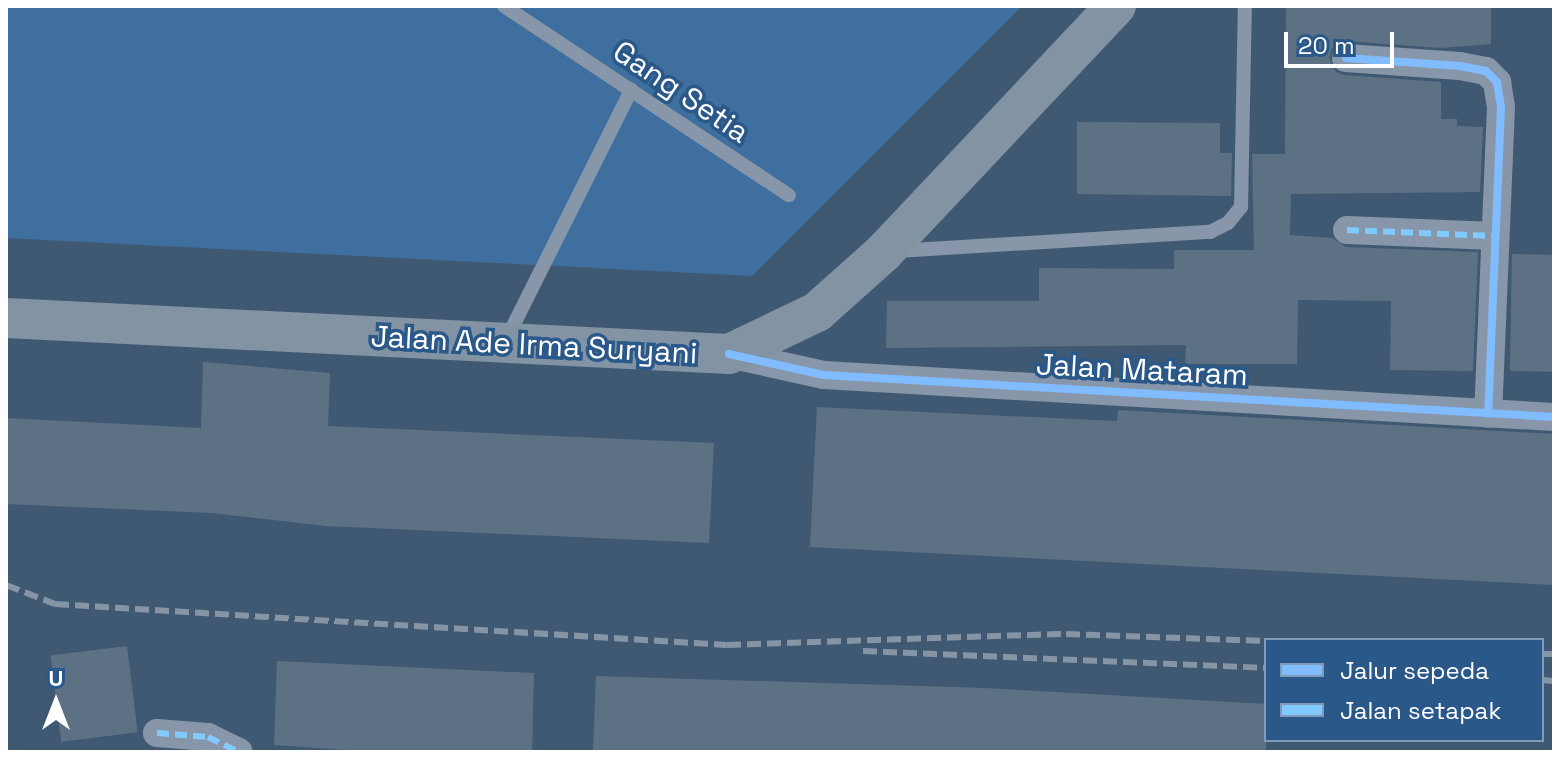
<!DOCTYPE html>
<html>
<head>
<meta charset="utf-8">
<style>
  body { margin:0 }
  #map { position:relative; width:1560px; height:758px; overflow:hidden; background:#405973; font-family:"Space Grotesk",sans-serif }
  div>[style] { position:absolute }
  .green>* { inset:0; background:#3f6f9e }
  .building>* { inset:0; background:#5d7185; transform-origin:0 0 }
  .lane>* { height:14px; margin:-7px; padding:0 7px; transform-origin:7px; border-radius:7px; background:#8797a9 }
  .street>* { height:28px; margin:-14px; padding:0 14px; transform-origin:14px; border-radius:14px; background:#8797a9 }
  .secondary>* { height:40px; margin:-20px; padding:0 20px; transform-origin:20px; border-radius:20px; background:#8293a4 }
  .rail>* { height:6px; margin-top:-3px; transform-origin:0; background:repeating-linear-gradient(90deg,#8695a6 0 14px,transparent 0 20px) }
  .quiet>* { height:6px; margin-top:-3px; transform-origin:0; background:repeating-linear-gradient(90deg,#80caff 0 12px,transparent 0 18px) }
  .cycleway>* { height:8px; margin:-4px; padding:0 4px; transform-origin:4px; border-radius:4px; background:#80bcff }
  span { translate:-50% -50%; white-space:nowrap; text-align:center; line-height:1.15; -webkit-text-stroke:7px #2a5889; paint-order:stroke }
  .street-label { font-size:30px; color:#fff }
  .frame { position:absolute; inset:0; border:8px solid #fff; pointer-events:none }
  .legend { position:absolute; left:1264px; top:638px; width:280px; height:104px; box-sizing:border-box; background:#2a5889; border:2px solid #7f9bb8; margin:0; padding:10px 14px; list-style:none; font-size:24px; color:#fff }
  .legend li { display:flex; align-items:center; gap:16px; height:40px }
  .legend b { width:40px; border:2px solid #7f9bb8 }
  .north { position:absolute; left:16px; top:662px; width:80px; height:80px; -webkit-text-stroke:6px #2a5889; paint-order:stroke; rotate:0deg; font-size:22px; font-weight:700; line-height:32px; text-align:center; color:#fff }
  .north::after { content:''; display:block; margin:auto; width:28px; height:36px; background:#fff; clip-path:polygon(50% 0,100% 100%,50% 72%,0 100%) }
  .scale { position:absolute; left:1284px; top:32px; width:110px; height:36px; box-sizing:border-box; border:4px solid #fff; border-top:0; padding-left:10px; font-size:24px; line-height:28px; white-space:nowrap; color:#fff; -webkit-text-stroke:6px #2a5889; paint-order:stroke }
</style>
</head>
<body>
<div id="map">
  <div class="green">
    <div style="clip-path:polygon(6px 6px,1022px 6px,752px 276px,6px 238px)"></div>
  </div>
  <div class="building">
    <div style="clip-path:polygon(1286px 6px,1491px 6px,1491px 44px,1441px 48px,1346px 41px,1332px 48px,1329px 58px,1336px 72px,1344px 75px,1441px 82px,1441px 119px,1457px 119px,1457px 126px,1483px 127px,1480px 192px,1291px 194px,1290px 235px,1332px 238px,1346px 247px,1478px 252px,1473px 371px,1390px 370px,1391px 301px,1298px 300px,1297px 364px,1185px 364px,1186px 345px,886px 348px,887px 301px,1039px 301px,1039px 268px,1174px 269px,1174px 250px,1254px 250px,1252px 154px,1285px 154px)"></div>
    <div style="clip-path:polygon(1077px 122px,1220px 123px,1220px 153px,1232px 153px,1231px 196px,1077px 194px)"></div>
    <div style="left:1512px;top:254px;width:42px;height:117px;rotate:1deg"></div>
    <div style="clip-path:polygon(203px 362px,330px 373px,328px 426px,714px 443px,709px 543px,326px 526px,212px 513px,6px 504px,6px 418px,201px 428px)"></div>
    <div style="clip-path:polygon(817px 407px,1117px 421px,1118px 410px,1554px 434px,1554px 585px,810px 547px)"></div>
    <div style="left:127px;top:646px;width:87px;height:77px;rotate:83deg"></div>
    <div style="clip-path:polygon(277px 661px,534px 673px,532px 752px,376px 752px,274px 745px)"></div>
    <div style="clip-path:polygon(596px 676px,985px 688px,1266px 704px,1266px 752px,593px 752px)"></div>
  </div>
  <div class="lane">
    <div style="left:504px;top:6px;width:342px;rotate:33.6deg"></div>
    <div style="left:896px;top:251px;width:315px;rotate:-3.5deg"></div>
    <div style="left:1210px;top:232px;width:20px;rotate:-27deg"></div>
    <div style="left:1228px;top:223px;width:21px;rotate:-51deg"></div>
    <div style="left:1241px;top:207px;width:201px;rotate:-88.9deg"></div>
    <div style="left:506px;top:340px;width:280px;rotate:-63.4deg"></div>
  </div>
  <div class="street">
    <div style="left:1346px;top:58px;width:114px;rotate:4deg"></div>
    <div style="left:1460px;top:66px;width:26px;rotate:11deg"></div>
    <div style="left:1486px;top:71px;width:16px;rotate:45deg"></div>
    <div style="left:1497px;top:82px;width:25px;rotate:81deg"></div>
    <div style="left:1501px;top:107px;width:307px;rotate:92.4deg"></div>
    <div style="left:1347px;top:230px;width:147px;rotate:2.3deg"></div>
    <div style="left:729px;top:354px;width:97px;rotate:12.5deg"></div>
    <div style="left:824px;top:375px;width:731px;rotate:3.29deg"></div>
    <div style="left:157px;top:733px;width:51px;rotate:4.5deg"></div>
    <div style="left:208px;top:737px;width:34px;rotate:26deg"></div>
  </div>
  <div class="secondary">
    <div style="left:6px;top:318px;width:724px;rotate:2.85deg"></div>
    <div style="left:729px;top:354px;width:98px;rotate:-25.5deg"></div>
    <div style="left:817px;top:312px;width:90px;rotate:-41.8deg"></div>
    <div style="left:884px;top:252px;width:338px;rotate:-46.7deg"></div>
  </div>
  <div class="rail">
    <div style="left:6px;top:585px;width:53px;rotate:21.2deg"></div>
    <div style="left:55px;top:604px;width:673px;rotate:3.49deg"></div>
    <div style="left:727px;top:645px;width:339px;rotate:-1.9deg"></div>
    <div style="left:1066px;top:634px;width:200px;rotate:2deg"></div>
    <div style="left:863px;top:651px;width:403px;rotate:2.4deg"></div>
    <div style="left:1542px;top:654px;width:12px"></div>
    <div style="left:1542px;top:680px;width:12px;rotate:5deg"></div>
  </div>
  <div class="quiet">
    <div style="left:1347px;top:230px;width:147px;rotate:2.3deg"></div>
    <div style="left:157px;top:733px;width:51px;rotate:4.5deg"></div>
    <div style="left:208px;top:737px;width:34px;rotate:26deg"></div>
  </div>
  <div class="cycleway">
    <div style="left:1346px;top:58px;width:114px;rotate:4deg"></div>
    <div style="left:1460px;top:66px;width:26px;rotate:11deg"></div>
    <div style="left:1486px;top:71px;width:16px;rotate:45deg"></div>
    <div style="left:1497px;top:82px;width:25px;rotate:81deg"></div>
    <div style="left:1501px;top:107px;width:307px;rotate:92.4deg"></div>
    <div style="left:729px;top:354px;width:97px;rotate:12.5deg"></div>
    <div style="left:824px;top:375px;width:731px;rotate:3.29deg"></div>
  </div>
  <div class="street-label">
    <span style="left:681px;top:92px;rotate:34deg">Gang Setia</span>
    <span style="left:534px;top:345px;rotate:3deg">Jalan Ade Irma Suryani</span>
    <span style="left:1142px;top:370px;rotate:3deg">Jalan Mataram</span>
  </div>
  <div class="frame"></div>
  <ul class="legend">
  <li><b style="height:10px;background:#80bcff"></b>Jalur sepeda</li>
  <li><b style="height:10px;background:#80caff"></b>Jalan setapak</li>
  </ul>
  <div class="north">U</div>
  <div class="scale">20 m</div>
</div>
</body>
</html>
